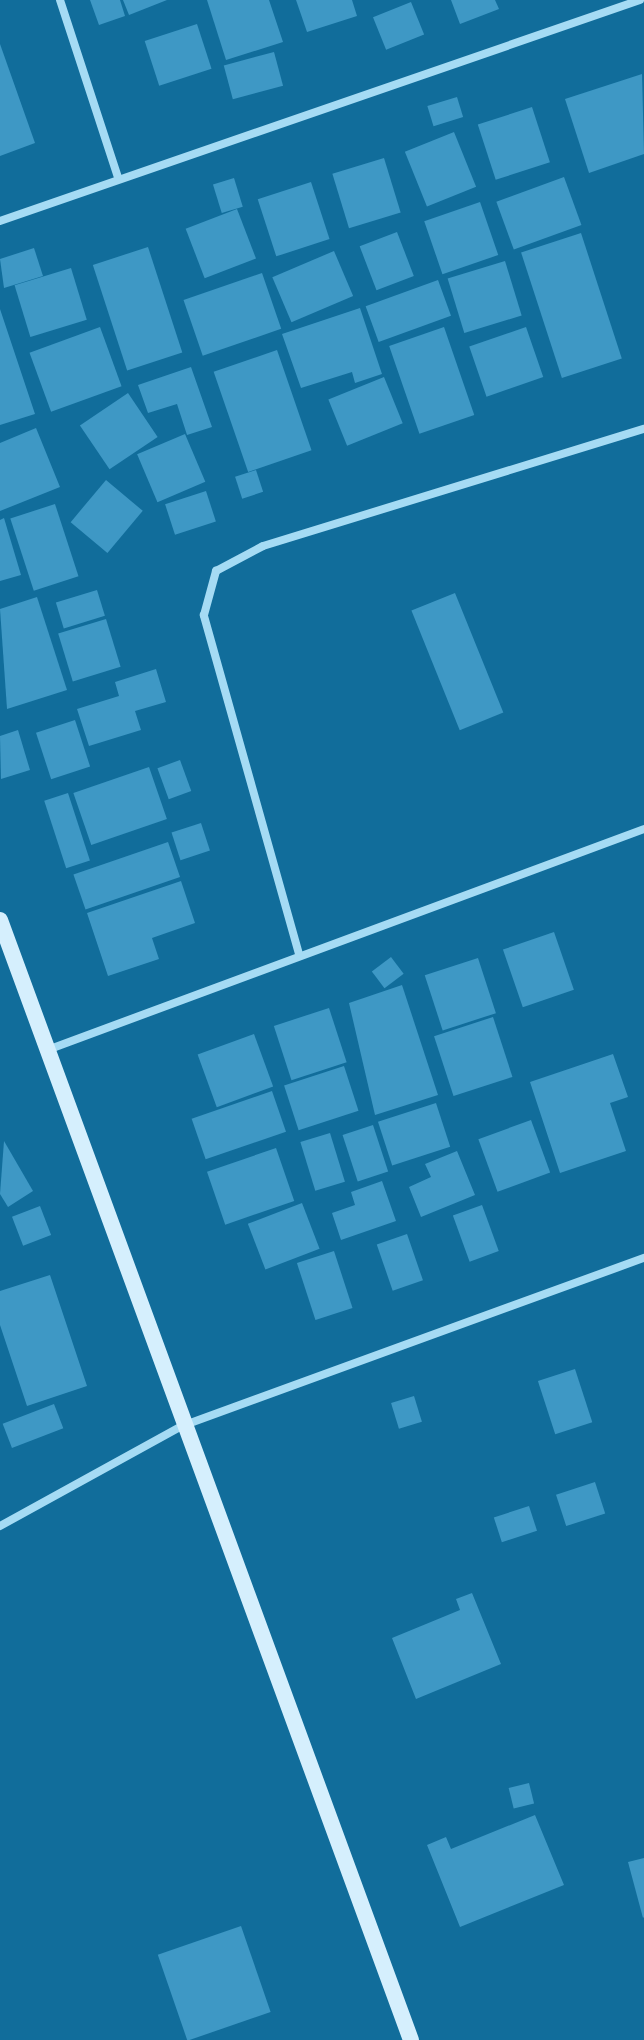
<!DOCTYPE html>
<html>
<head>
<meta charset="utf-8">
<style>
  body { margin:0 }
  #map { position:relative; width:644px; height:2040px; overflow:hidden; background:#116d9b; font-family:"Varela Round",sans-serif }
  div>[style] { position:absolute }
  .building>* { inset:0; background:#3e98c5; transform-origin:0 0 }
  .street>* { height:8px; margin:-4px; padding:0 4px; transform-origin:4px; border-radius:4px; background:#a5dbf4 }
  .secondary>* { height:16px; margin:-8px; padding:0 8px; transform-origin:8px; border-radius:8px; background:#d5effd }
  span { translate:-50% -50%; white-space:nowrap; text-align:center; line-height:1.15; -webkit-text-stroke:6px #116d9b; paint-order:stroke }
</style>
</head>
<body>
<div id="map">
  <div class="building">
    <div style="clip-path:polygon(90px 0,120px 0,125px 16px,99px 25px)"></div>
    <div style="clip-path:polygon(123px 0,167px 0,129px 15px)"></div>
    <div style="clip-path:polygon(207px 0,269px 0,283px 42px,226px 60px)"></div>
    <div style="clip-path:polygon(296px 0,352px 0,357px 16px,307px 32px)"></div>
    <div style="clip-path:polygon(451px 0,495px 0,499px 9px,460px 24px)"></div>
    <div style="left:411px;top:2px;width:35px;height:41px;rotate:68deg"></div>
    <div style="left:197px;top:24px;width:47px;height:55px;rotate:72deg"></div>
    <div style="clip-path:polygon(0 44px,35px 143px,0 156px)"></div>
    <div style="left:274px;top:52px;width:35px;height:52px;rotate:75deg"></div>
    <div style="clip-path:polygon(642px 74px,644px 154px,589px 173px,565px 99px)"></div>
    <div style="left:457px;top:97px;width:21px;height:31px;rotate:73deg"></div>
    <div style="left:532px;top:107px;width:58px;height:57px;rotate:72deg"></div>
    <div style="left:454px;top:132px;width:59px;height:53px;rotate:68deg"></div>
    <div style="left:384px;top:158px;width:57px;height:54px;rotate:73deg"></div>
    <div style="left:564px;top:177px;width:51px;height:72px;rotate:70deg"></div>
    <div style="left:234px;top:178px;width:30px;height:22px;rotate:73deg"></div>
    <div style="left:311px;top:182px;width:60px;height:56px;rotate:72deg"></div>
    <div style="left:480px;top:202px;width:56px;height:59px;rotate:71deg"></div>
    <div style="left:237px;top:209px;width:53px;height:55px;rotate:69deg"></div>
    <div style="left:397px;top:232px;width:47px;height:40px;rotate:69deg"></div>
    <div style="left:581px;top:233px;width:132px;height:63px;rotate:72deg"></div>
    <div style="left:148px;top:247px;width:111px;height:58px;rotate:72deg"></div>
    <div style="clip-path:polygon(34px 248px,43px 276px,4px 288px,0 259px)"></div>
    <div style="left:334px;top:251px;width:49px;height:67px;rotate:67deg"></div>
    <div style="left:505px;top:261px;width:57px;height:60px;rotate:73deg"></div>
    <div style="left:71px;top:268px;width:54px;height:59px;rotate:73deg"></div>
    <div style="left:262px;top:273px;width:59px;height:83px;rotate:71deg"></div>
    <div style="left:438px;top:280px;width:38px;height:77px;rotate:70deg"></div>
    <div style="clip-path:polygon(360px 308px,382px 374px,355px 383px,352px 372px,301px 388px,282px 334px)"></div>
    <div style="clip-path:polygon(0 309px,35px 414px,0 425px)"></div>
    <div style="left:100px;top:327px;width:63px;height:75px;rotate:70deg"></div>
    <div style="left:444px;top:327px;width:93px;height:58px;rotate:71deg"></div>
    <div style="left:526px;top:327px;width:53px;height:60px;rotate:71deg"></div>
    <div style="left:277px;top:350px;width:106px;height:67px;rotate:71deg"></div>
    <div style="clip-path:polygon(191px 367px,212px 427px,187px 435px,177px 404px,148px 413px,138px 385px)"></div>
    <div style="left:384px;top:377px;width:50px;height:60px;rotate:68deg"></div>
    <div style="left:128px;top:393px;width:53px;height:58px;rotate:56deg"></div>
    <div style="clip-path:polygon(36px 428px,60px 487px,0 511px,0 443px)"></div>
    <div style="left:185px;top:434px;width:52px;height:52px;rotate:67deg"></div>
    <div style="left:256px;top:470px;width:23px;height:22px;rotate:72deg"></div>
    <div style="left:106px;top:480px;width:48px;height:55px;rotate:40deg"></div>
    <div style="left:206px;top:491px;width:32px;height:43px;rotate:72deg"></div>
    <div style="left:55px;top:504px;width:76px;height:47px;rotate:72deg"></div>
    <div style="clip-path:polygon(4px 518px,21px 575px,0 581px,0 520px)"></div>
    <div style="left:97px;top:590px;width:27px;height:43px;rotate:73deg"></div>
    <div style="left:455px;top:593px;width:129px;height:47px;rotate:68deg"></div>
    <div style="clip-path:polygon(37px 597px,67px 690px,7px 709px,0 609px)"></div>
    <div style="left:106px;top:619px;width:50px;height:50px;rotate:73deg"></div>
    <div style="clip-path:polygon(156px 669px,166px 702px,135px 711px,141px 730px,89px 746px,77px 709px,119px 696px,115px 682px)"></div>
    <div style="left:75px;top:720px;width:49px;height:41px;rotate:72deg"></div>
    <div style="clip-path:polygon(18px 730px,30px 770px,1px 779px,0 736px)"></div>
    <div style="left:180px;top:760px;width:33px;height:24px;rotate:70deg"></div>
    <div style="left:149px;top:767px;width:55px;height:80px;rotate:71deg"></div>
    <div style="left:68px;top:793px;width:71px;height:25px;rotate:72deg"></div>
    <div style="left:201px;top:823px;width:29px;height:31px;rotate:72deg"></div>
    <div style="left:168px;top:842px;width:37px;height:100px;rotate:71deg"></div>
    <div style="clip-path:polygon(181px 881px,195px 923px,152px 938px,159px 959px,108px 976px,87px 913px)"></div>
    <div style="left:554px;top:932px;width:61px;height:54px;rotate:71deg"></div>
    <div style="left:391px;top:957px;width:21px;height:24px;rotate:53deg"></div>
    <div style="left:478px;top:958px;width:58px;height:56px;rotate:72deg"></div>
    <div style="clip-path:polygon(402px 985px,438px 1095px,375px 1115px,349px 1003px)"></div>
    <div style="left:329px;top:1008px;width:57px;height:58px;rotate:72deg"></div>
    <div style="left:493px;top:1017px;width:63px;height:62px;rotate:72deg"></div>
    <div style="left:254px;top:1034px;width:56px;height:60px;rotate:70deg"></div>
    <div style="clip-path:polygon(613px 1054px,628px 1097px,610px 1103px,626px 1151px,560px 1173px,530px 1082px)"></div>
    <div style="left:344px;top:1066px;width:47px;height:63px;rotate:72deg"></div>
    <div style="left:272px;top:1091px;width:43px;height:85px;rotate:71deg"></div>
    <div style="left:436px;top:1103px;width:46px;height:61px;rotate:72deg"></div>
    <div style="left:531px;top:1120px;width:56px;height:56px;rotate:70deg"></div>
    <div style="left:373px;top:1125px;width:49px;height:32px;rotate:72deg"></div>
    <div style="left:330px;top:1133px;width:51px;height:31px;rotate:73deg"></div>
    <div style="clip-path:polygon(4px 1141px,33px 1191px,8px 1207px,0 1194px)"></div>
    <div style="left:276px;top:1148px;width:56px;height:73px;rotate:71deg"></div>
    <div style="clip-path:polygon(457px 1151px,475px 1195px,421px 1217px,409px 1187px,431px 1177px,425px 1164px)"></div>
    <div style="clip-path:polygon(382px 1181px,396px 1221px,341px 1240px,332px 1213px,355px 1205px,351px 1192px)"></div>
    <div style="left:302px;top:1203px;width:49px;height:58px;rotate:69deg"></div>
    <div style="left:482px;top:1205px;width:49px;height:31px;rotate:70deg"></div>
    <div style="left:40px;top:1206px;width:31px;height:30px;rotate:69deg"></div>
    <div style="left:407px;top:1234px;width:49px;height:32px;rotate:71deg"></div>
    <div style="left:334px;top:1251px;width:60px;height:39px;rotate:72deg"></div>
    <div style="clip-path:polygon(50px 1275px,87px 1386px,27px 1406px,0 1325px,0 1291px)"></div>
    <div style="left:575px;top:1369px;width:56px;height:39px;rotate:72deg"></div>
    <div style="left:414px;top:1396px;width:27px;height:24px;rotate:73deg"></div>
    <div style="left:54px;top:1404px;width:26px;height:55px;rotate:69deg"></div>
    <div style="left:595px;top:1482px;width:33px;height:41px;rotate:72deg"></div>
    <div style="left:529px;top:1506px;width:26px;height:37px;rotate:72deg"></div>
    <div style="clip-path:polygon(472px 1593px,501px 1664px,416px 1699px,392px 1638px,460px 1610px,456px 1599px)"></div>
    <div style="left:529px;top:1783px;width:21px;height:21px;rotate:76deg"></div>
    <div style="clip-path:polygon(535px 1815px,564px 1885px,460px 1927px,427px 1845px,446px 1837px,451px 1849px)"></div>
    <div style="clip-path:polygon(644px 1858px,644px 1917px,643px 1918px,628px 1862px)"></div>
    <div style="left:241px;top:1926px;width:91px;height:88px;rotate:71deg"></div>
  </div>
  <div class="street">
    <div style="left:60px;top:0;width:186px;rotate:71.9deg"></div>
    <div style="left:0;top:221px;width:677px;rotate:-19.05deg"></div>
    <div style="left:299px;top:954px;width:352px;rotate:-105.7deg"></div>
    <div style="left:204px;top:615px;width:46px;rotate:-74.7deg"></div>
    <div style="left:216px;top:571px;width:53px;rotate:-28deg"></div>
    <div style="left:263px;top:546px;width:399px;rotate:-17.1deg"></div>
    <div style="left:50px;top:1049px;width:633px;rotate:-20.32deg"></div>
    <div style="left:0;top:1526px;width:208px;rotate:-28.8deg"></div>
    <div style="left:182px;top:1426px;width:492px;rotate:-20deg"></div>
  </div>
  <div class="secondary">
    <div style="left:0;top:920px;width:1193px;rotate:69.85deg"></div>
  </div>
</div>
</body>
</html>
